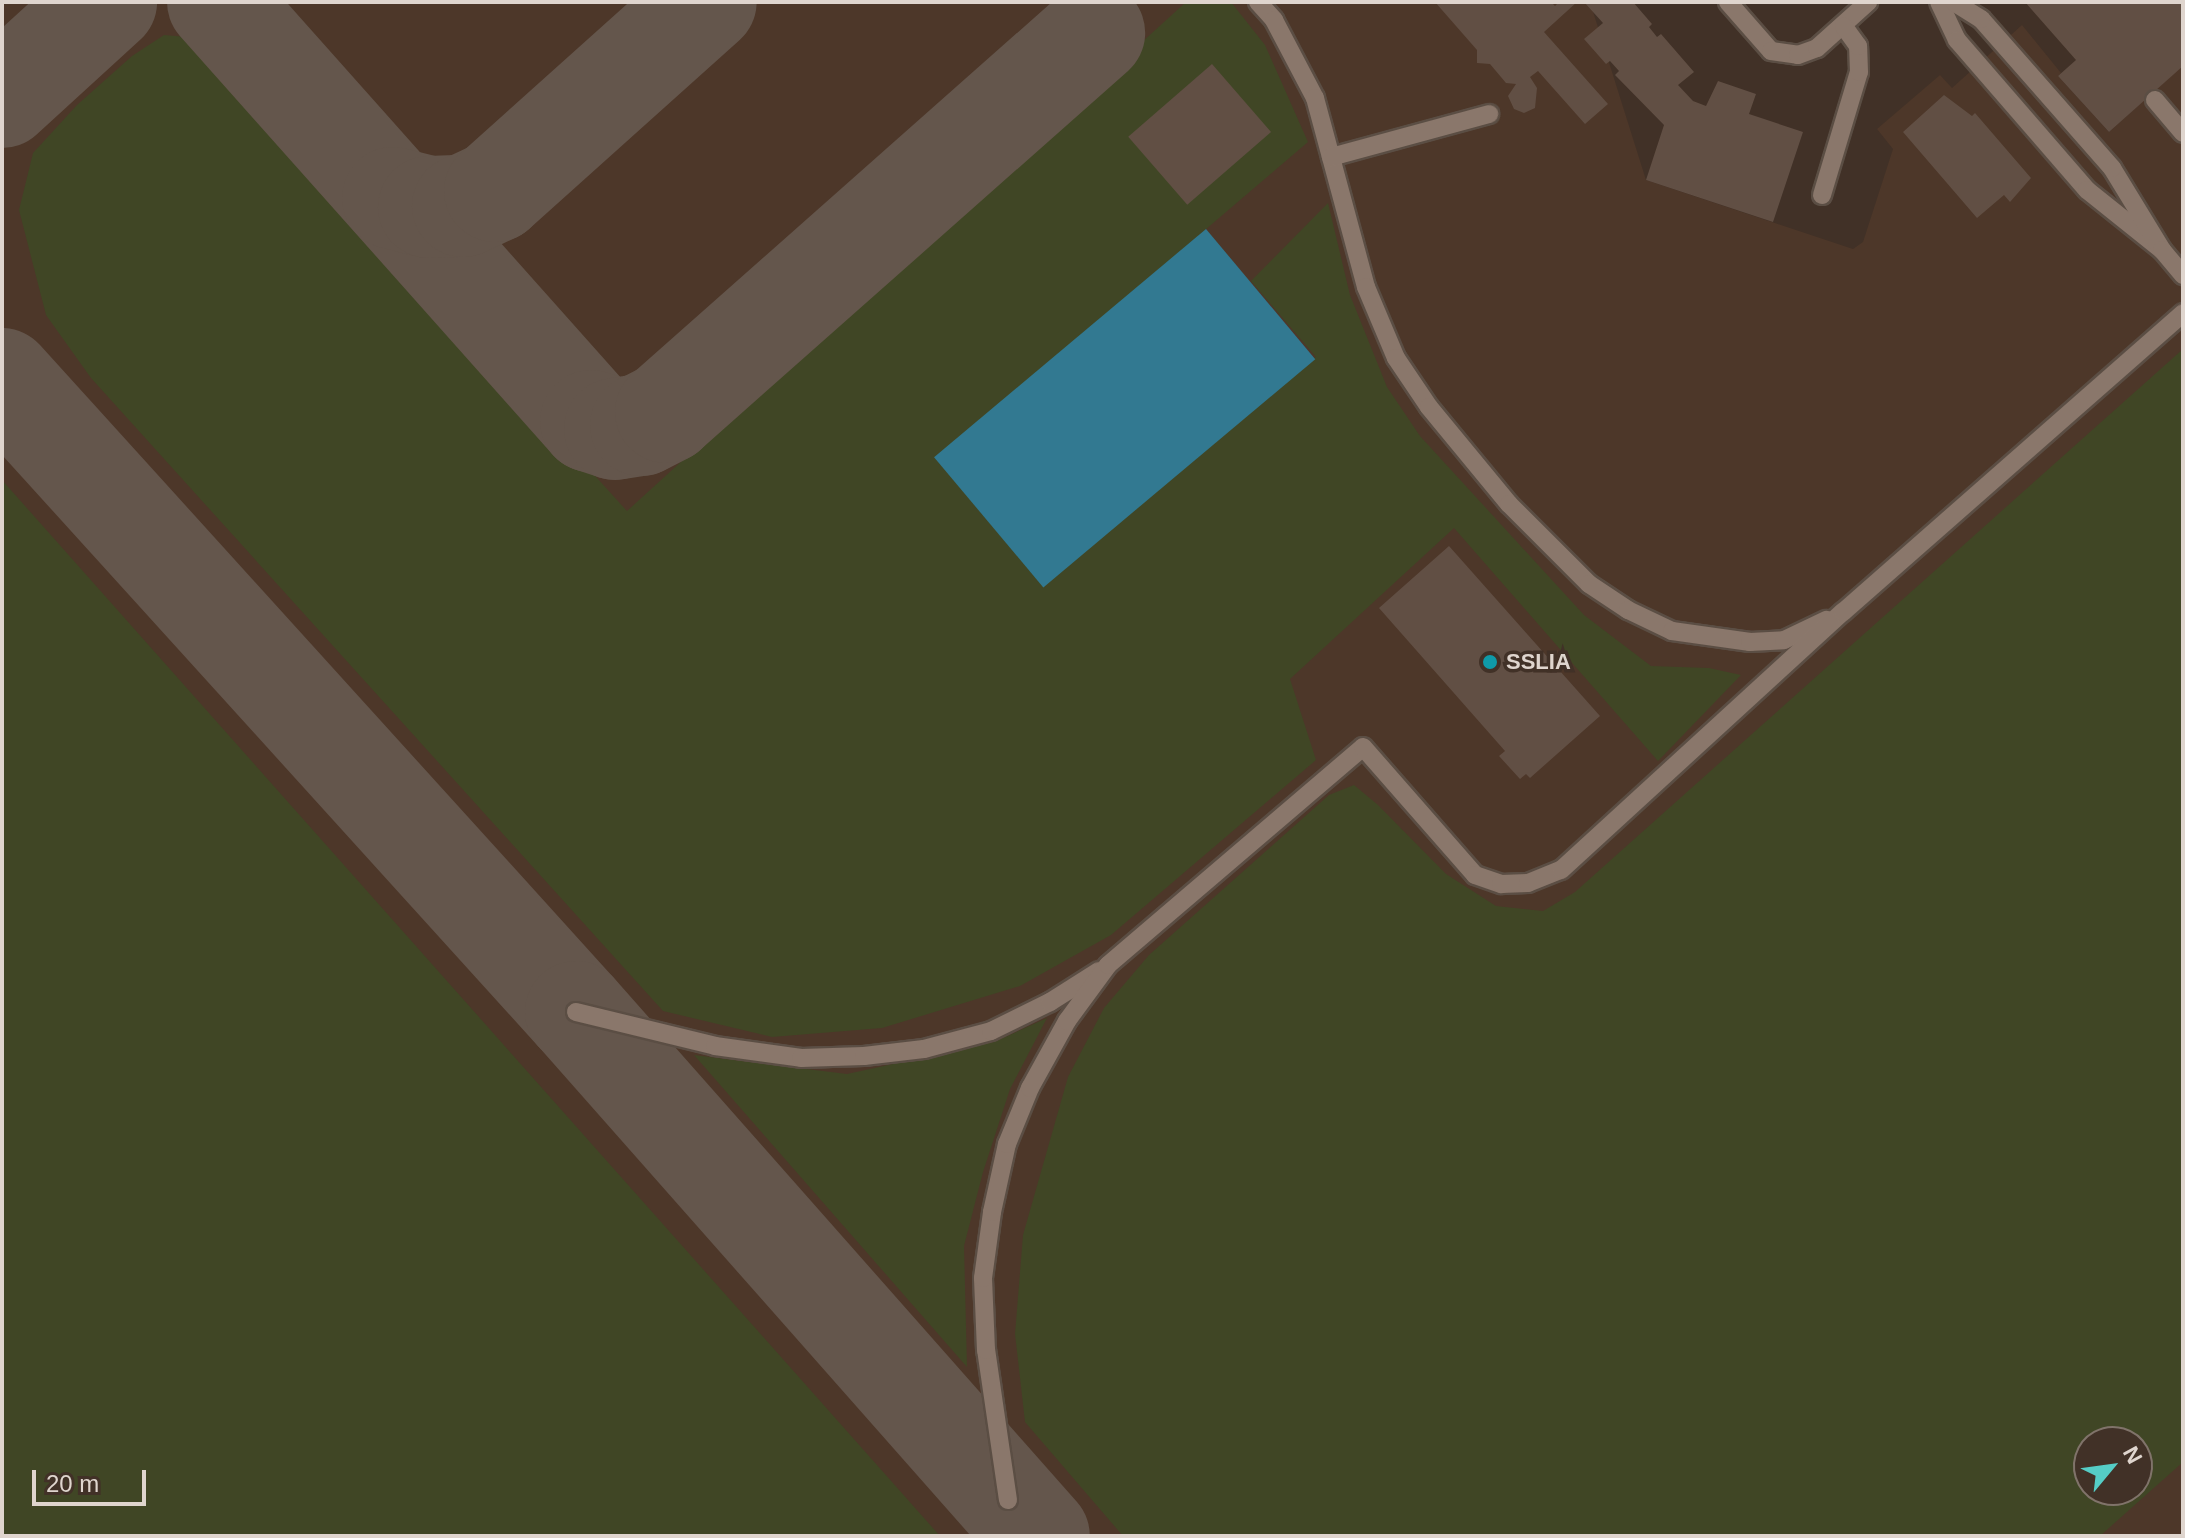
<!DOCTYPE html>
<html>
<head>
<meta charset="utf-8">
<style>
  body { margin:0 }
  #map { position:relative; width:2185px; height:1538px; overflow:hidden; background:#413127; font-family:Helvetica,sans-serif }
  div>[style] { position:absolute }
  .built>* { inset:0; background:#4d3729 }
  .green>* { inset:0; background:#404625 }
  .water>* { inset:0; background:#327991; transform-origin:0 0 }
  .taxiway>* { height:102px; margin:-51px; padding:0 51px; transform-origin:51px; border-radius:51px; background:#64564c }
  .building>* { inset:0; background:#614f44; transform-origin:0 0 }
  .roads { filter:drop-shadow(2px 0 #5b4e44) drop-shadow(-2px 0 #5b4e44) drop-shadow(0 2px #5b4e44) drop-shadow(0 -2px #5b4e44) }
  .service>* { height:18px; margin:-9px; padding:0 9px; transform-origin:9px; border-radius:9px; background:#8a776b }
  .dots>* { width:22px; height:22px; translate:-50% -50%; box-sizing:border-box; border:4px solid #413127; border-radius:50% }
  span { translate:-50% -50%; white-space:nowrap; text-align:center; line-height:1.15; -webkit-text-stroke:7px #413127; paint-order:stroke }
  .poi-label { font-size:22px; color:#dfd5ce; font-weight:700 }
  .left { translate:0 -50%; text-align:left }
  .frame { position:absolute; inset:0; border:4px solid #dfd5ce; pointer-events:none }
  .north { position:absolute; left:2073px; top:1426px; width:80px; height:80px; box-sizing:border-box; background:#413127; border:2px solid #80736a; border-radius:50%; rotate:61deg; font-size:22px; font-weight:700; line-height:32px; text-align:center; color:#dfd5ce }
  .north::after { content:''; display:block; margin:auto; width:28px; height:36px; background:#55cdc6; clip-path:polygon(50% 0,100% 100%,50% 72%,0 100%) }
  .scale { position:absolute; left:32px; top:1470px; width:114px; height:36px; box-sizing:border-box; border:4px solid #dfd5ce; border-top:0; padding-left:10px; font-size:24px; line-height:28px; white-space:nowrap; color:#dfd5ce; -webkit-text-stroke:6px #413127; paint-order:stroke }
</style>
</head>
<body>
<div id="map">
  <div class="built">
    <div style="clip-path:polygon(evenodd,2px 2px,1590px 2px,1646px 180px,1853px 249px,1863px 242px,1893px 149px,1877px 129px,1940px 75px,1952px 88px,2022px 25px,2061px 73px,2058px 76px,2109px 132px,2183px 65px,2183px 1536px,2px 1536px,2px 2px,2089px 1442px,2137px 1442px,2137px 1490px,2089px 1490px,2089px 1442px)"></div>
  </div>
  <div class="green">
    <div style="clip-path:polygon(1186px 2px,1231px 2px,1265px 45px,1308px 142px,937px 459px,1316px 357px,1251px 281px,1328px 203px,1350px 295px,1387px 387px,1420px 436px,1584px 615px,1651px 666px,1709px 668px,1741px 675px,1658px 761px,1454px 528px,1290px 679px,1316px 760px,1111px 935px,1020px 986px,882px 1028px,772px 1037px,663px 1011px,91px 378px,46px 315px,19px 210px,33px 153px,77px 105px,132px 56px,164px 35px,198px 38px,627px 511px)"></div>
    <div style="clip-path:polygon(evenodd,2183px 349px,2183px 1462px,2100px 1536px,1123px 1536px,1025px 1422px,1015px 1334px,1023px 1235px,1068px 1077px,1104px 1008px,1149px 955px,1329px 795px,1354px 785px,1378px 805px,1446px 874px,1496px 906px,1543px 911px,1575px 892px,2183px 349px,2089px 1442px,2137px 1442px,2137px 1490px,2089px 1490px,2089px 1442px)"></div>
    <div style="clip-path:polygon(2px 480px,940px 1536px,2px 1536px)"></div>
    <div style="clip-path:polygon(1047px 1018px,1010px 1089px,983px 1172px,964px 1246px,967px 1367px,694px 1055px,847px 1074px,994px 1042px)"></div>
  </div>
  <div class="water">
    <div style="left:1206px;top:229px;width:170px;height:355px;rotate:50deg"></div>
  </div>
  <div class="taxiway">
    <div style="left:218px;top:2px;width:561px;rotate:48.32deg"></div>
    <div style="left:591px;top:421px;width:25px;rotate:18deg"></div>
    <div style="left:615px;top:429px;width:26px;rotate:-9deg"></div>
    <div style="left:641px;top:425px;width:28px;rotate:-27deg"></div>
    <div style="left:666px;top:412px;width:572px;rotate:-41.53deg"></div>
    <div style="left:2px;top:97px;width:141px;rotate:-42.4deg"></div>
    <div style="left:393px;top:198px;width:37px;rotate:14deg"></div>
    <div style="left:429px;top:207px;width:34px;rotate:-2deg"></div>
    <div style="left:463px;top:206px;width:35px;rotate:-25deg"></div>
    <div style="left:495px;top:191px;width:283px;rotate:-41.9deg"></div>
    <div style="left:2px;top:379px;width:854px;rotate:47.8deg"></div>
    <div style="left:576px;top:1012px;width:699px;rotate:48.54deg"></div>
  </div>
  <div class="building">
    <div style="clip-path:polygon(1435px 2px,1551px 2px,1555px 6px,1559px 2px,1577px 2px,1544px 32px,1608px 104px,1585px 124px,1538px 71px,1530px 77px,1537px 88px,1535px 108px,1524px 113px,1514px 109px,1508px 96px,1516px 84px,1506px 83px,1490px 64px,1477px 63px,1477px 50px)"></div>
    <div style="clip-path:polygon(1584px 2px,1633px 2px,1652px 24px,1649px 27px,1657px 37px,1661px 34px,1694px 72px,1678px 85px,1693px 101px,1706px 106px,1718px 81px,1756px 94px,1749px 114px,1803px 132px,1773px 222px,1646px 180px,1664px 125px,1615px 75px,1619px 71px,1610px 61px,1606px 64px,1584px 39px,1603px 23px)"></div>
    <div style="clip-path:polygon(2025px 2px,2183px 2px,2183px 66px,2109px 132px,2058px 76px,2076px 60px)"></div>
    <div style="left:1212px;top:64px;width:90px;height:111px;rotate:49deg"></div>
    <div style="clip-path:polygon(1944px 95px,1972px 116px,1975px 113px,2031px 178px,2010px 202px,2004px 195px,1977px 218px,1903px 132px)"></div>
    <div style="clip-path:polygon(1449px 546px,1600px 716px,1530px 778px,1526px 774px,1520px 779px,1499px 756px,1505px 751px,1379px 608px)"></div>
  </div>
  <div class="roads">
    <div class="service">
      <div style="left:1258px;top:2px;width:24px;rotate:48deg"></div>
      <div style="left:1274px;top:20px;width:88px;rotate:62.3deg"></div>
      <div style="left:1315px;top:98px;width:196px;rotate:74.9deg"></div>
      <div style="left:1366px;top:287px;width:77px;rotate:67.1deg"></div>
      <div style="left:1396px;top:358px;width:59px;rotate:56deg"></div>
      <div style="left:1429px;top:407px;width:126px;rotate:50.5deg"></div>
      <div style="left:1509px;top:504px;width:113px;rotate:45deg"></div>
      <div style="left:1589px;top:584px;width:47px;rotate:33.7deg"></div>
      <div style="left:1628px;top:610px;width:49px;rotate:25.5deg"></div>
      <div style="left:1672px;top:631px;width:79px;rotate:8deg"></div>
      <div style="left:1750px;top:642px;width:34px;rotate:-3deg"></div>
      <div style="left:1784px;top:640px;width:47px;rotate:-25.5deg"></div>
      <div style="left:1728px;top:2px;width:65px;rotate:48.7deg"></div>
      <div style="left:1771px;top:51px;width:27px;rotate:8deg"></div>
      <div style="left:1798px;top:55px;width:20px;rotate:-20deg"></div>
      <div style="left:1817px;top:48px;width:69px;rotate:-42deg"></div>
      <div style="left:1939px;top:2px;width:42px;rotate:64.7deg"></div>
      <div style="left:1957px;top:40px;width:198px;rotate:49.1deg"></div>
      <div style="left:2087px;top:190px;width:96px;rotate:38.7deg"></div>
      <div style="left:2162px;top:250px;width:96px;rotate:-121.4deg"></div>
      <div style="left:2112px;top:168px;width:198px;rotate:-131.3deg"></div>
      <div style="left:1981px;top:19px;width:32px;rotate:-148deg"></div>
      <div style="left:2155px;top:100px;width:43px;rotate:49.7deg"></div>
      <div style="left:1331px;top:157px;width:164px;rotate:-15.2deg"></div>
      <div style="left:1822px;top:195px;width:128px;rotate:-73.3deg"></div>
      <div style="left:1859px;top:72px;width:26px;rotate:-92deg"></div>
      <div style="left:1858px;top:46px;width:24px;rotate:-126deg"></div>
      <div style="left:2162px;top:250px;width:33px;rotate:50deg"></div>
      <div style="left:576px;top:1012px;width:143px;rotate:13.7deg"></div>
      <div style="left:715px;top:1046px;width:87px;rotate:7.9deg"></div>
      <div style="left:801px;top:1058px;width:63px;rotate:-1.8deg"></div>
      <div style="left:864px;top:1056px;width:60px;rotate:-6.7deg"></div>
      <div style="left:924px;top:1049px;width:69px;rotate:-15deg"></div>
      <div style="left:991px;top:1031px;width:66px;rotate:-26.2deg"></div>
      <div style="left:1050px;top:1002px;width:58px;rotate:-32.3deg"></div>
      <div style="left:1008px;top:1500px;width:152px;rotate:-98.3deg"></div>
      <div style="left:986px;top:1350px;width:72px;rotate:-92.4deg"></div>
      <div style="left:983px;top:1278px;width:67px;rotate:-82.2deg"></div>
      <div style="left:992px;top:1212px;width:70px;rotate:-77.6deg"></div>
      <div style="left:1007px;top:1144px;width:61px;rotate:-67.7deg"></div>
      <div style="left:1030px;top:1088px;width:77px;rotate:-61.1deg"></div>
      <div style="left:1067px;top:1021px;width:69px;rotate:-53.8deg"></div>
      <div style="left:1108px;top:965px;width:335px;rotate:-40.5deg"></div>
      <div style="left:1363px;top:747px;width:170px;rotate:48.8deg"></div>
      <div style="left:1475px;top:875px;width:28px;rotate:19deg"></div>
      <div style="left:1501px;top:884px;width:27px;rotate:-2deg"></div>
      <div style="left:1528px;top:883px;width:35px;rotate:-22deg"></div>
      <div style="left:1561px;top:870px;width:382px;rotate:-42.5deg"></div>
      <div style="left:1843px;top:612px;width:453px;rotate:-41.3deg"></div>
    </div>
  </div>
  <div class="dots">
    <div style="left:1490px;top:662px;background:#0f9aa8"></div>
  </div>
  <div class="poi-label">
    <span class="left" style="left:1506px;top:662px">SSLIA</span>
  </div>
  <div class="frame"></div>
  <div class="north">N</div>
  <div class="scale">20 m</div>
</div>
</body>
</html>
